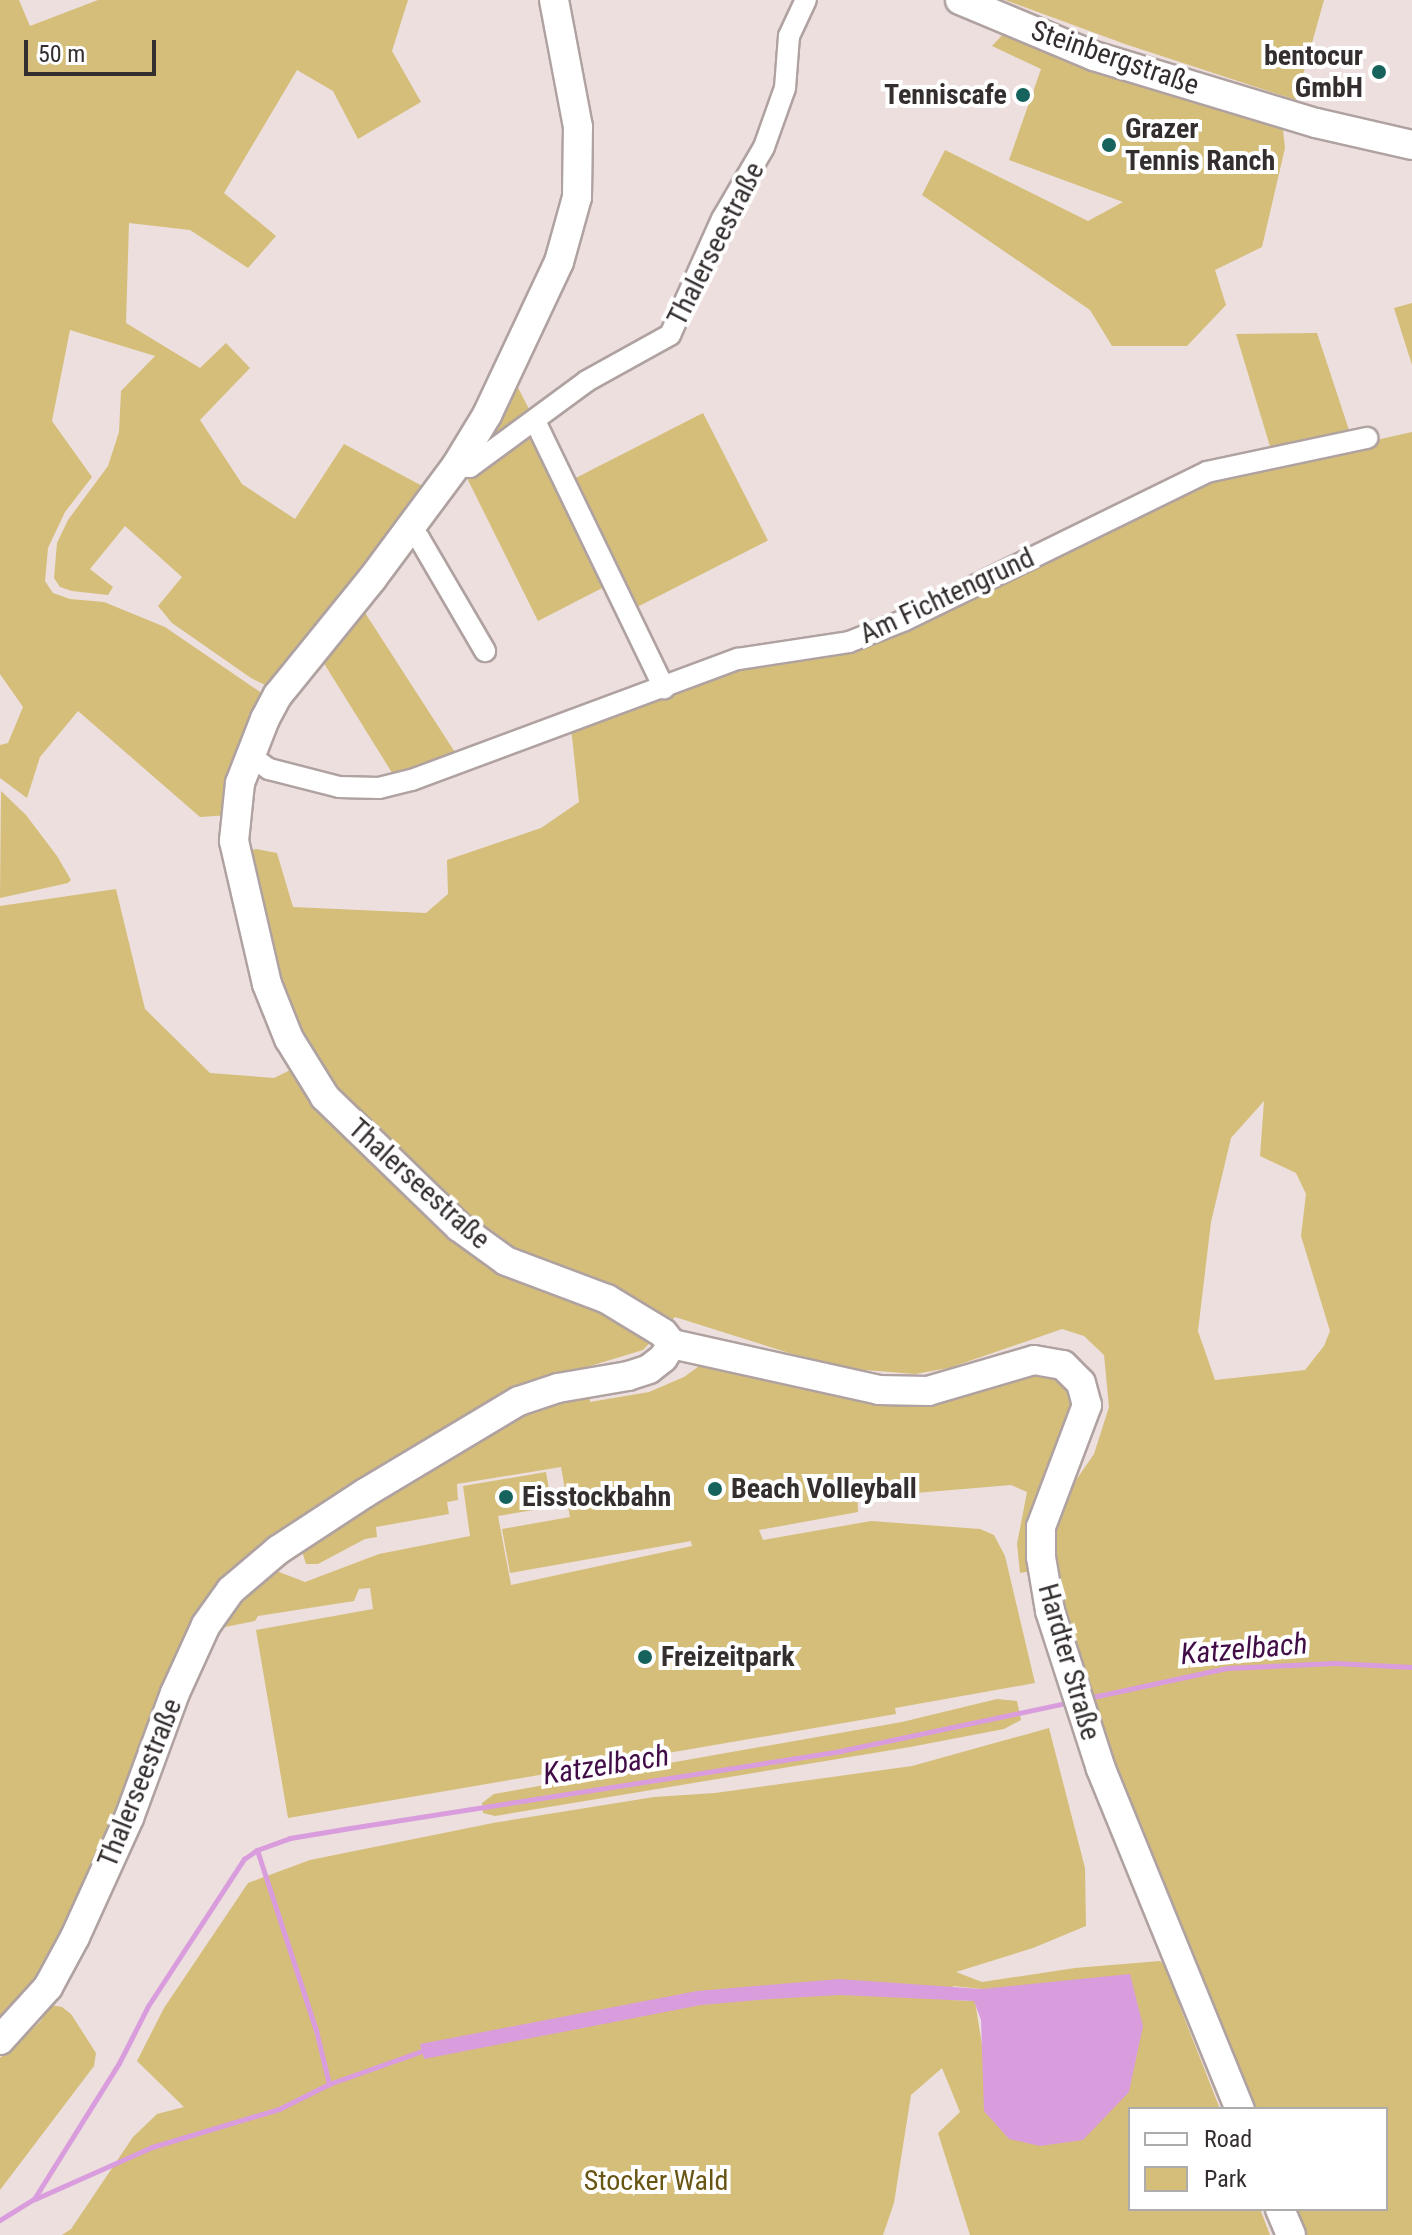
<!DOCTYPE html>
<html>
<head>
<meta charset="utf-8">
<style>
  body { margin:0 }
  #map { position:relative; width:1412px; height:2235px; overflow:hidden; background:#ecdfdd; font-family:"Roboto Condensed",sans-serif }
  div>[style] { position:absolute }
  .green>* { inset:0; background:#d5be7a; transform-origin:0 0 }
  .water>* { inset:0; background:#d99ddd }
  .stream>* { height:5px; margin:-2.5px; padding:0 2.5px; transform-origin:2.5px; border-radius:2.5px; background:#d99ddd }
  .roads { filter:drop-shadow(2px 0 #afa2a0) drop-shadow(-2px 0 #afa2a0) drop-shadow(0 2px #afa2a0) drop-shadow(0 -2px #afa2a0) }
  .street>* { height:20px; margin:-10px; padding:0 10px; transform-origin:10px; border-radius:10px; background:#fff }
  .secondary>* { height:28px; margin:-14px; padding:0 14px; transform-origin:14px; border-radius:14px; background:#fff }
  .dots>* { width:22px; height:22px; translate:-50% -50%; box-sizing:border-box; border:4px solid #fff; border-radius:50% }
  span { translate:-50% -50%; white-space:nowrap; text-align:center; line-height:1.15; -webkit-text-stroke:8px #fff; paint-order:stroke }
  .poi-label { font-size:28px; color:#342f2e; font-weight:700 }
  .right { translate:-100% -50%; text-align:right }
  .left { translate:0 -50%; text-align:left }
  .street-label { font-size:28px; color:#342f2e }
  .park-label { font-size:28px; color:#685413 }
  .water-label { font-size:30px; color:#420d47; font-style:italic }
  .legend { position:absolute; left:1128px; top:2107px; width:260px; height:104px; box-sizing:border-box; background:#fff; border:2px solid #aeacab; margin:0; padding:10px 14px; list-style:none; font-size:24px; color:#342f2e }
  .legend li { display:flex; align-items:center; gap:16px; height:40px }
  .legend b { width:40px; border:2px solid #aeacab }
  .scale { position:absolute; left:24px; top:40px; width:132px; height:36px; box-sizing:border-box; border:4px solid #342f2e; border-top:0; padding-left:10px; font-size:24px; line-height:28px; white-space:nowrap; color:#342f2e; -webkit-text-stroke:6px #fff; paint-order:stroke }
</style>
</head>
<body>
<div id="map">
  <div class="green">
    <div style="clip-path:polygon(0 0,19px 0,30px 26px,98px 0,408px 0,392px 51px,421px 102px,358px 139px,333px 91px,297px 70px,224px 193px,276px 236px,248px 268px,190px 230px,129px 223px,126px 323px,200px 368px,226px 343px,250px 368px,200px 420px,242px 484px,295px 519px,344px 444px,426px 488px,275px 684px,265px 685px,251px 678px,172px 623px,158px 606px,182px 577px,125px 526px,90px 569px,113px 587px,108px 595px,72px 591px,60px 587px,54px 578px,57px 543px,68px 520px,108px 466px,119px 432px,121px 391px,155px 356px,70px 330px,52px 421px,92px 477px,65px 512px,48px 548px,45px 581px,53px 593px,70px 599px,104px 602px,165px 627px,263px 694px,230px 815px,200px 817px,78px 711px,40px 757px,27px 798px,0 778px,0 745px,8px 743px,23px 707px,0 674px)"></div>
    <div style="clip-path:polygon(1005px 0,1324px 0,1296px 100px,1125px 44px)"></div>
    <div style="clip-path:polygon(1006px 31px,1282px 121px,1285px 148px,1262px 247px,1215px 270px,1226px 305px,1187px 346px,1112px 346px,1090px 310px,922px 195px,945px 150px,1088px 221px,1123px 202px,1009px 160px,1041px 69px,992px 46px)"></div>
    <div style="clip-path:polygon(1412px 303px,1412px 365px,1394px 308px)"></div>
    <div style="clip-path:polygon(1317px 333px,1351px 436px,1272px 453px,1236px 334px)"></div>
    <div style="clip-path:polygon(514px 380px,532px 415px,480px 455px)"></div>
    <div style="left:703px;top:413px;width:143px;height:149px;rotate:63deg"></div>
    <div style="clip-path:polygon(evenodd,1412px 432px,1412px 2235px,1307px 2235px,1295px 2209px,1386px 2209px,1386px 2109px,1249px 2109px,1146px 1860px,1050px 1570px,1053px 1537px,1063px 1499px,1094px 1454px,1109px 1407px,1104px 1355px,1084px 1336px,1062px 1329px,949px 1368px,915px 1374px,852px 1369px,789px 1353px,675px 1317px,643px 1350px,505px 1392px,410px 1447px,330px 1501px,193px 1623px,72px 1911px,26px 1995px,0 2021px,0 906px,116px 889px,145px 1009px,210px 1073px,274px 1078px,317px 1057px,277px 981px,245px 852px,256px 849px,277px 853px,293px 907px,426px 913px,448px 894px,447px 860px,541px 828px,579px 802px,571px 727px,647px 697px,668px 698px,690px 683px,751px 662px,830px 651px,1206px 478px,1412px 432px,1264px 1101px,1260px 1156px,1296px 1173px,1306px 1194px,1301px 1236px,1330px 1331px,1324px 1346px,1305px 1370px,1215px 1380px,1198px 1331px,1211px 1222px,1231px 1138px,1264px 1101px)"></div>
    <div style="clip-path:polygon(533px 434px,608px 585px,538px 621px,466px 476px,522px 435px)"></div>
    <div style="clip-path:polygon(360px 605px,458px 757px,396px 779px,320px 657px)"></div>
    <div style="clip-path:polygon(1px 791px,26px 815px,57px 856px,71px 880px,68px 883px,0 898px)"></div>
    <div style="clip-path:polygon(702px 1364px,853px 1393px,1026px 1370px,1066px 1377px,1074px 1392px,1074px 1411px,1032px 1571px,1020px 1573px,1017px 1544px,1027px 1492px,1011px 1485px,904px 1494px,857px 1486px,858px 1512px,759px 1530px,763px 1540px,871px 1521px,980px 1529px,994px 1535px,1005px 1556px,1035px 1683px,895px 1708px,896px 1714px,288px 1818px,256px 1630px,373px 1609px,370px 1588px,359px 1589px,354px 1601px,258px 1616px,255px 1621px,225px 1627px,220px 1624px,243px 1592px,274px 1570px,305px 1582px,379px 1554px,470px 1536px,463px 1486px,546px 1472px,552px 1507px,498px 1516px,511px 1585px,692px 1546px,691px 1541px,510px 1573px,502px 1529px,570px 1517px,561px 1467px,457px 1484px,458px 1500px,447px 1502px,449px 1514px,376px 1527px,377px 1537px,365px 1539px,318px 1564px,306px 1564px,302px 1551px,307px 1543px,523px 1409px,590px 1392px,590px 1402px,649px 1392px,684px 1377px)"></div>
    <div style="clip-path:polygon(997px 1699px,1017px 1701px,1021px 1720px,1004px 1729px,910px 1747px,495px 1816px,483px 1813px,482px 1803px,494px 1794px,902px 1722px)"></div>
    <div style="clip-path:polygon(evenodd,1049px 1728px,1085px 1868px,1086px 1926px,1033px 1948px,956px 1972px,982px 1982px,1075px 1968px,1160px 1961px,1171px 1971px,1180px 2007px,1220px 2109px,1130px 2109px,1130px 2209px,1260px 2209px,1270px 2235px,970px 2235px,938px 2133px,960px 2112px,942px 2068px,911px 2095px,894px 2203px,883px 2235px,62px 2235px,71px 2229px,133px 2137px,157px 2114px,184px 2107px,137px 2061px,164px 2008px,248px 1883px,310px 1860px,493px 1823px,654px 1797px,715px 1793px,912px 1766px,1049px 1728px,953px 1986px,982px 1989px,983px 2051px,975px 2001px,951px 2000px,953px 1986px)"></div>
    <div style="clip-path:polygon(51px 2005px,62px 2007px,71px 2014px,96px 2053px,94px 2066px,0 2190px,0 2058px,40px 2022px)"></div>
  </div>
  <div class="water">
    <div style="clip-path:polygon(1130px 1974px,1143px 2026px,1129px 2092px,1083px 2140px,1040px 2146px,1009px 2139px,984px 2111px,981px 2020px,974px 2001px,839px 1995px,771px 1999px,701px 2005px,424px 2059px,420px 2044px,697px 1991px,839px 1979px,982px 1989px)"></div>
  </div>
  <div class="stream">
    <div style="left:1088px;top:1698px;width:142px;rotate:-12.2deg"></div>
    <div style="left:1227px;top:1668px;width:108px;rotate:-2.7deg"></div>
    <div style="left:1335px;top:1663px;width:77px;rotate:3deg"></div>
    <div style="left:257px;top:1850px;width:189px;rotate:71.9deg"></div>
    <div style="left:316px;top:2030px;width:56px;rotate:76.5deg"></div>
    <div style="left:35px;top:2199px;width:128px;rotate:-24deg"></div>
    <div style="left:152px;top:2147px;width:133px;rotate:-16.7deg"></div>
    <div style="left:279px;top:2109px;width:56px;rotate:-26.6deg"></div>
    <div style="left:329px;top:2084px;width:99px;rotate:-19.5deg"></div>
    <div style="left:0;top:2220px;width:40px;rotate:-32deg"></div>
    <div style="left:34px;top:2199px;width:160px;rotate:-58deg"></div>
    <div style="left:119px;top:2063px;width:64px;rotate:-63deg"></div>
    <div style="left:148px;top:2006px;width:176px;rotate:-56.9deg"></div>
    <div style="left:244px;top:1859px;width:16px;rotate:-35deg"></div>
    <div style="left:257px;top:1850px;width:35px;rotate:-20deg"></div>
    <div style="left:290px;top:1838px;width:61px;rotate:-9.5deg"></div>
    <div style="left:350px;top:1828px;width:496px;rotate:-8.9deg"></div>
    <div style="left:840px;top:1751px;width:235px;rotate:-12deg"></div>
  </div>
  <div class="roads">
    <div class="street">
      <div style="left:535px;top:421px;width:297px;rotate:64.2deg"></div>
      <div style="left:456px;top:466px;width:14px;rotate:4deg"></div>
      <div style="left:470px;top:467px;width:145px;rotate:-36.3deg"></div>
      <div style="left:587px;top:381px;width:95px;rotate:-29deg"></div>
      <div style="left:670px;top:335px;width:127px;rotate:-65.9deg"></div>
      <div style="left:722px;top:219px;width:83px;rotate:-59.7deg"></div>
      <div style="left:764px;top:147px;width:63px;rotate:-70.4deg"></div>
      <div style="left:785px;top:88px;width:52px;rotate:-85.6deg"></div>
      <div style="left:789px;top:36px;width:40px;rotate:-65deg"></div>
      <div style="left:409px;top:531px;width:12px;rotate:35deg"></div>
      <div style="left:419px;top:538px;width:131px;rotate:59.7deg"></div>
      <div style="left:248px;top:754px;width:26px;rotate:36deg"></div>
      <div style="left:269px;top:769px;width:72px;rotate:14.4deg"></div>
      <div style="left:339px;top:787px;width:40px;rotate:1.4deg"></div>
      <div style="left:379px;top:788px;width:34px;rotate:-14deg"></div>
      <div style="left:412px;top:780px;width:348px;rotate:-20.4deg"></div>
      <div style="left:738px;top:659px;width:112px;rotate:-8.7deg"></div>
      <div style="left:849px;top:642px;width:60px;rotate:-21.4deg"></div>
      <div style="left:905px;top:620px;width:336px;rotate:-26.1deg"></div>
      <div style="left:1207px;top:472px;width:164px;rotate:-12deg"></div>
    </div>
    <div class="secondary">
      <div style="left:960px;top:0;width:145px;rotate:22.7deg"></div>
      <div style="left:1094px;top:56px;width:232px;rotate:16.8deg"></div>
      <div style="left:1316px;top:123px;width:98px;rotate:12.9deg"></div>
      <div style="left:672px;top:1344px;width:212px;rotate:12.5deg"></div>
      <div style="left:879px;top:1390px;width:49px;rotate:1.2deg"></div>
      <div style="left:928px;top:1391px;width:110px;rotate:-16.3deg"></div>
      <div style="left:1034px;top:1360px;width:29px;rotate:10deg"></div>
      <div style="left:1063px;top:1365px;width:25px;rotate:45deg"></div>
      <div style="left:1081px;top:1383px;width:23px;rotate:75deg"></div>
      <div style="left:1087px;top:1405px;width:130px;rotate:110.7deg"></div>
      <div style="left:1041px;top:1527px;width:30px;rotate:90deg"></div>
      <div style="left:1041px;top:1557px;width:55px;rotate:80.5deg"></div>
      <div style="left:1050px;top:1611px;width:166px;rotate:72.1deg"></div>
      <div style="left:1101px;top:1769px;width:367px;rotate:67.8deg"></div>
      <div style="left:0;top:2040px;width:72px;rotate:-47.8deg"></div>
      <div style="left:48px;top:1987px;width:57px;rotate:-61.6deg"></div>
      <div style="left:75px;top:1937px;width:131px;rotate:-65.6deg"></div>
      <div style="left:129px;top:1818px;width:133px;rotate:-69.8deg"></div>
      <div style="left:175px;top:1693px;width:75px;rotate:-65.5deg"></div>
      <div style="left:206px;top:1625px;width:43px;rotate:-54.5deg"></div>
      <div style="left:231px;top:1590px;width:62px;rotate:-40.4deg"></div>
      <div style="left:278px;top:1550px;width:104px;rotate:-33.2deg"></div>
      <div style="left:365px;top:1493px;width:179px;rotate:-30.9deg"></div>
      <div style="left:519px;top:1401px;width:41px;rotate:-18.4deg"></div>
      <div style="left:558px;top:1388px;width:71px;rotate:-9.7deg"></div>
      <div style="left:628px;top:1376px;width:22px;rotate:-18deg"></div>
      <div style="left:649px;top:1369px;width:18px;rotate:-38deg"></div>
      <div style="left:663px;top:1358px;width:17px;rotate:-57deg"></div>
      <div style="left:672px;top:1344px;width:14px;rotate:-129deg"></div>
      <div style="left:663px;top:1333px;width:66px;rotate:-148.7deg"></div>
      <div style="left:607px;top:1299px;width:108px;rotate:-159.4deg"></div>
      <div style="left:506px;top:1261px;width:58px;rotate:-144.1deg"></div>
      <div style="left:459px;top:1227px;width:187px;rotate:-135.9deg"></div>
      <div style="left:325px;top:1097px;width:68px;rotate:-121.8deg"></div>
      <div style="left:289px;top:1039px;width:59px;rotate:-111.8deg"></div>
      <div style="left:267px;top:984px;width:147px;rotate:-103deg"></div>
      <div style="left:234px;top:841px;width:58px;rotate:-84.1deg"></div>
      <div style="left:240px;top:783px;width:69px;rotate:-68.7deg"></div>
      <div style="left:265px;top:719px;width:27px;rotate:-62deg"></div>
      <div style="left:278px;top:695px;width:149px;rotate:-51deg"></div>
      <div style="left:372px;top:579px;width:141px;rotate:-53.4deg"></div>
      <div style="left:456px;top:466px;width:60px;rotate:-58.7deg"></div>
      <div style="left:487px;top:415px;width:169px;rotate:-64.8deg"></div>
      <div style="left:559px;top:262px;width:67px;rotate:-74.5deg"></div>
      <div style="left:577px;top:197px;width:70px;rotate:-89.2deg"></div>
      <div style="left:578px;top:127px;width:129px;rotate:-100.7deg"></div>
      <div style="left:1280px;top:2209px;width:28px;rotate:67deg"></div>
    </div>
  </div>
  <div class="dots">
    <div style="left:1379px;top:72px;background:#16635d"></div>
    <div style="left:1023px;top:95px;background:#16635d"></div>
    <div style="left:1109px;top:145px;background:#16635d"></div>
    <div style="left:715px;top:1489px;background:#16635d"></div>
    <div style="left:506px;top:1497px;background:#16635d"></div>
    <div style="left:645px;top:1657px;background:#16635d"></div>
  </div>
  <div class="poi-label">
    <span class="right" style="left:1363px;top:72px">bentocur<br>GmbH</span>
    <span class="right" style="left:1007px;top:95px">Tenniscafe</span>
    <span class="left" style="left:1125px;top:145px">Grazer<br>Tennis Ranch</span>
    <span class="left" style="left:731px;top:1489px">Beach Volleyball</span>
    <span class="left" style="left:522px;top:1497px">Eisstockbahn</span>
    <span class="left" style="left:661px;top:1657px">Freizeitpark</span>
  </div>
  <div class="street-label">
    <span style="left:1115px;top:58px;rotate:19deg">Steinbergstraße</span>
    <span style="left:716px;top:244px;rotate:-63deg">Thalerseestraße</span>
    <span style="left:947px;top:596px;rotate:-25deg">Am Fichtengrund</span>
    <span style="left:419px;top:1184px;rotate:42deg">Thalerseestraße</span>
    <span style="left:1069px;top:1662px;rotate:74deg">Hardter Straße</span>
    <span style="left:140px;top:1783px;rotate:-68deg">Thalerseestraße</span>
  </div>
  <div class="park-label">
    <span style="left:656px;top:2181px">Stocker Wald</span>
  </div>
  <div class="water-label">
    <span style="left:1244px;top:1649px;rotate:-5deg">Katzelbach</span>
    <span style="left:606px;top:1765px;rotate:-9deg">Katzelbach</span>
  </div>
  <ul class="legend">
  <li><b style="height:10px;background:#fff"></b>Road</li>
  <li><b style="height:22px;background:#d5be7a"></b>Park</li>
  </ul>
  <div class="scale">50 m</div>
</div>
</body>
</html>
